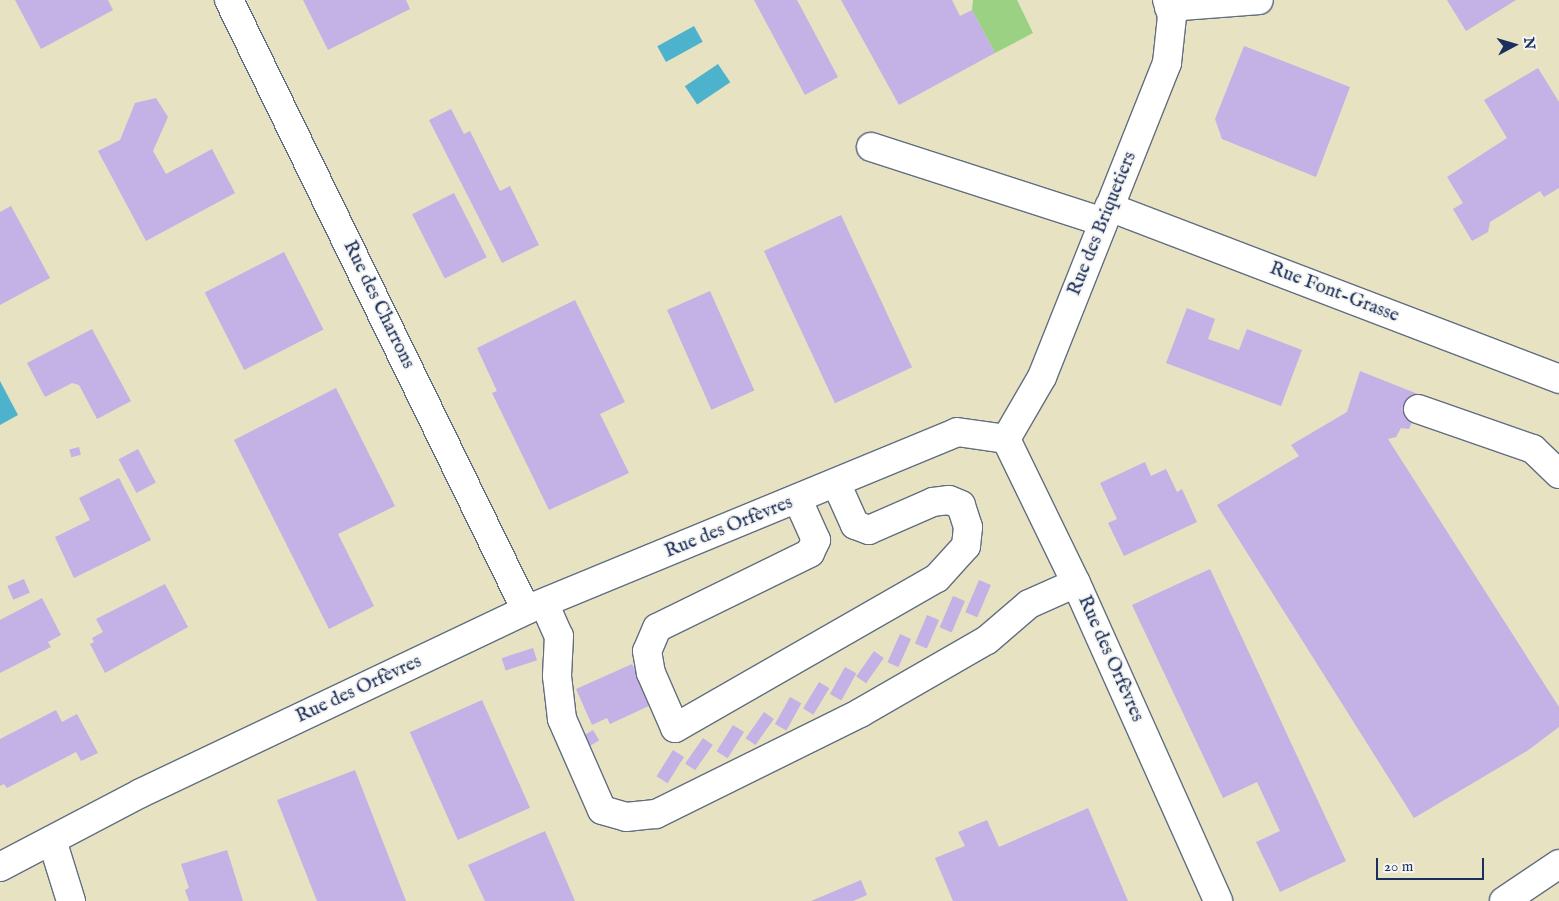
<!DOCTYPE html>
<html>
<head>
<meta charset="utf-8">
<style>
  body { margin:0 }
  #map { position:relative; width:1559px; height:901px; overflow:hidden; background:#e7e2c2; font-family:"IM FELL English",serif }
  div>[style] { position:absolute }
  .green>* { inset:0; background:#9bd182 }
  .water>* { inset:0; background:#4db3cc; transform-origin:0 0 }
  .building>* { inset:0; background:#c4b1e6; transform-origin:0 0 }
  .roads { filter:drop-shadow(1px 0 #626e81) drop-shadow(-1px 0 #626e81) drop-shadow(0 1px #626e81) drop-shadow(0 -1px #626e81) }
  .minor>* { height:28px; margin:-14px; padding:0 14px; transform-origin:14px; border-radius:14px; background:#fff }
  .major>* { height:28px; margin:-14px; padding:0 14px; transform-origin:14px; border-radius:14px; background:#fff }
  span { translate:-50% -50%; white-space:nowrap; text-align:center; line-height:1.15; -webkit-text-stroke:4px #f6f6f2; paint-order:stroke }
  .street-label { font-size:19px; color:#1b2f5e }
  .north { position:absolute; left:1489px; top:20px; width:50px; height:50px; -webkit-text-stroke:4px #f6f6f2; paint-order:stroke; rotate:84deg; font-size:14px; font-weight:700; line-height:20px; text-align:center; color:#1b2f5e }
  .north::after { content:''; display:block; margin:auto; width:18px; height:22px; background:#1b2f5e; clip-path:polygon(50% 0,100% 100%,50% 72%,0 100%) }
  .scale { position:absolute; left:1376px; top:858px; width:108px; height:22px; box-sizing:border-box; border:2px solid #1b2f5e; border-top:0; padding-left:6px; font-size:15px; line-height:18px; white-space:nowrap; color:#1b2f5e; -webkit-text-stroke:4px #f6f6f2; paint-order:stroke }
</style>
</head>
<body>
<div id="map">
  <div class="green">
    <div style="clip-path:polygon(973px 0,1017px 0,1033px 33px,995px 53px,972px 10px)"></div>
  </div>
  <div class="water">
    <div style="left:694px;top:26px;width:18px;height:42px;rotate:61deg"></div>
    <div style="left:718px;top:64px;width:22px;height:40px;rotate:56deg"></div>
    <div style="clip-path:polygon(0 381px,18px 415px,0 425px)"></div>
  </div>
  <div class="building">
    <div style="clip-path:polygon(15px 0,108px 0,113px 10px,41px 49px)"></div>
    <div style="clip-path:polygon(303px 0,406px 0,410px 9px,328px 50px)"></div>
    <div style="clip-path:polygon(754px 0,797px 0,838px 77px,805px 95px)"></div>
    <div style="clip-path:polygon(841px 0,952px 0,960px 16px,972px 10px,995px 53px,899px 105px)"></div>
    <div style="clip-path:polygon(1447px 0,1516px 0,1466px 31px)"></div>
    <div style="clip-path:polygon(1244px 46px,1350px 87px,1316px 177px,1222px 139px,1215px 119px)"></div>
    <div style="clip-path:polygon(1538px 68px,1559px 102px,1559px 188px,1544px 197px,1540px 191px,1490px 222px,1488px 232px,1472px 241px,1453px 209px,1463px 203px,1447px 177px,1507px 138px,1484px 100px)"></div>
    <div style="clip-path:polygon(156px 98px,168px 117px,153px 151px,166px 174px,212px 149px,235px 193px,146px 241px,98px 151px,120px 140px,135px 103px)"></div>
    <div style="clip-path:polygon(451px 109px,464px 134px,470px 131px,500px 191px,510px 186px,539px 245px,502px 263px,429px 120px)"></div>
    <div style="left:454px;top:193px;width:72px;height:47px;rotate:63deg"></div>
    <div style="clip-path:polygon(11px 206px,50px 278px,0 305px,0 212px)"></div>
    <div style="left:841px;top:215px;width:168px;height:85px;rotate:65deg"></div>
    <div style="left:284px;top:252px;width:87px;height:89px;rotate:63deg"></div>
    <div style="left:710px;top:291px;width:109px;height:47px;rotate:66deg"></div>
    <div style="clip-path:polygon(575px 300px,625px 402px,600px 414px,629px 473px,549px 510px,492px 393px,497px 391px,477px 348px)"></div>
    <div style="clip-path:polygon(1187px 308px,1215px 319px,1208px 339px,1239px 350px,1247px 329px,1302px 350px,1281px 406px,1166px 363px)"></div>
    <div style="clip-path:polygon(92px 329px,131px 401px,97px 419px,79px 385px,72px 383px,45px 397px,27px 363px)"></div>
    <div style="clip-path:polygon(1360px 371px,1423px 396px,1409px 429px,1401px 428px,1396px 437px,1388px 439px,1559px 707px,1559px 727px,1527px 751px,1414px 818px,1217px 505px,1299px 456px,1291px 445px,1347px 412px)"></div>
    <div style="clip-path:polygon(336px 388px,395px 506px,338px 534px,374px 606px,329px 629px,234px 440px)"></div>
    <div style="left:79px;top:447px;width:8px;height:10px;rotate:76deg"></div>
    <div style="left:138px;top:449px;width:38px;height:22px;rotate:62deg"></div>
    <div style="clip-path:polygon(1145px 462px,1151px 476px,1166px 469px,1177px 492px,1182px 489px,1197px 522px,1124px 556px,1108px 523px,1117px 519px,1100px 483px)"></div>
    <div style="clip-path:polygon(119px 478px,151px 540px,74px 578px,55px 537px,90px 520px,79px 498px)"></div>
    <div style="clip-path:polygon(1210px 569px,1346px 861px,1280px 892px,1256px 842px,1280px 831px,1257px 782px,1223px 798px,1132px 605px)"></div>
    <div style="left:24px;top:579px;width:15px;height:18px;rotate:67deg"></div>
    <div style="left:979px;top:580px;width:13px;height:35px;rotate:23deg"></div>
    <div style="clip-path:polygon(165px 584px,188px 627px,105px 673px,90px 644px,94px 642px,92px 638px,103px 632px,96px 619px)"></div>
    <div style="left:953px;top:596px;width:13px;height:34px;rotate:23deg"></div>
    <div style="clip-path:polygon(42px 598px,61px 635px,48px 642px,51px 647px,0 673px,0 620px)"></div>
    <div style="left:927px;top:615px;width:13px;height:31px;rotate:23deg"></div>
    <div style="left:900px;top:634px;width:12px;height:31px;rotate:24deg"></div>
    <div style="left:533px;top:648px;width:13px;height:33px;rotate:72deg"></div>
    <div style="left:874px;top:651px;width:12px;height:31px;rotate:35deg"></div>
    <div style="clip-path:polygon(632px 664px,651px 705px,610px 724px,607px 718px,592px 725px,576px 689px)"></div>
    <div style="left:845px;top:667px;width:13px;height:31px;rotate:29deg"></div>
    <div style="left:819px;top:682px;width:12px;height:31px;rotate:31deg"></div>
    <div style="left:790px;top:697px;width:13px;height:31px;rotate:29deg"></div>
    <div style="left:482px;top:700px;width:118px;height:79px;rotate:66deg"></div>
    <div style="clip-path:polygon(56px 710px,62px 722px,77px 714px,98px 753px,81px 761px,76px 752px,7px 788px,4px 784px,0 786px,0 739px)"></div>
    <div style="left:764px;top:712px;width:12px;height:32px;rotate:35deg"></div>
    <div style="left:733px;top:725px;width:13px;height:31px;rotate:32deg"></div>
    <div style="left:593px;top:730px;width:12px;height:13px;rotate:59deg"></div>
    <div style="left:703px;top:738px;width:12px;height:31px;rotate:35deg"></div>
    <div style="left:673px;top:750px;width:13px;height:31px;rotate:32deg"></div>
    <div style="clip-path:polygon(355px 770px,406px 901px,317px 901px,277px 800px)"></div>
    <div style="clip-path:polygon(1088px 808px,1128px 901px,953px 901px,935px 858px,965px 846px,958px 832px,987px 820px,999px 847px)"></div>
    <div style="clip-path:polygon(545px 831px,575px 901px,485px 901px,468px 865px)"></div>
    <div style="clip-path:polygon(227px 850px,243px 901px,189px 901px,185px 890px,189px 888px,181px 864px)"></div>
    <div style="clip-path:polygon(861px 880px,867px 895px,853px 901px,811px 901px)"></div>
  </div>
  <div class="roads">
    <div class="minor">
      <div style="left:229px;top:0;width:678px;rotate:64.04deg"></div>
      <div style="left:1169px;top:7px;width:90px;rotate:-4.4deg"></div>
      <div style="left:871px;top:147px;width:244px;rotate:17.9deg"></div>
      <div style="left:1109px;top:207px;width:482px;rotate:20.9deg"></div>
      <div style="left:1418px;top:409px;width:122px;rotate:19.2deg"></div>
      <div style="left:1533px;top:449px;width:36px;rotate:44deg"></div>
      <div style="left:1006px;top:439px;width:160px;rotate:64.1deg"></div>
      <div style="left:1076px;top:583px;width:348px;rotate:65.9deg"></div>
      <div style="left:1006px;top:439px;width:72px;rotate:-59.9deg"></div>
      <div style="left:1042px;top:377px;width:338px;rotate:-68.3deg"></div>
      <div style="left:1167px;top:63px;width:47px;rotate:-83.9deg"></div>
      <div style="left:1172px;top:16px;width:17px;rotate:-107deg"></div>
      <div style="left:798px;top:500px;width:44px;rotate:65.8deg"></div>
      <div style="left:816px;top:540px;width:14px;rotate:115deg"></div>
      <div style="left:810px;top:553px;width:170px;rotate:153.9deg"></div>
      <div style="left:657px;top:628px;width:25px;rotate:113deg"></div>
      <div style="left:647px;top:651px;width:22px;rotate:80deg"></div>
      <div style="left:651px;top:673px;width:60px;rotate:66.4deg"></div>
      <div style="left:675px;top:728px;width:302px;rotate:-29.8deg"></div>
      <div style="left:937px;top:578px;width:43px;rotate:-47.8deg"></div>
      <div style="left:966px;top:546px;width:19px;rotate:-84deg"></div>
      <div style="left:968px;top:527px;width:23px;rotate:-108deg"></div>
      <div style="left:961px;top:505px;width:13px;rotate:-157deg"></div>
      <div style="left:949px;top:500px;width:16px;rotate:173deg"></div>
      <div style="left:933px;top:502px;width:70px;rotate:156.4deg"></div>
      <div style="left:869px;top:530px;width:15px;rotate:-160deg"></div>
      <div style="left:855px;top:525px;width:46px;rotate:-114.3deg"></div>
      <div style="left:544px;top:603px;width:36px;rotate:66deg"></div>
      <div style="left:559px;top:636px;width:40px;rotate:92.9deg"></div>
      <div style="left:557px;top:676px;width:43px;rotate:83.4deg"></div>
      <div style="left:562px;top:719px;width:99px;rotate:66.3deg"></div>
      <div style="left:602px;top:810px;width:25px;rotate:16deg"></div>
      <div style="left:626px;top:817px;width:30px;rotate:-6deg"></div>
      <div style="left:656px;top:814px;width:228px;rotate:-26.3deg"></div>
      <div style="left:860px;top:713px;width:146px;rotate:-29.9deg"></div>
      <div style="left:987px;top:640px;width:55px;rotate:-40.6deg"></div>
      <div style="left:1029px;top:604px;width:51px;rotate:-24.1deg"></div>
      <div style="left:52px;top:840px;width:64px;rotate:72.7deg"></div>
      <div style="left:0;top:867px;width:159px;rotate:-27.7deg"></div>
      <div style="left:141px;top:793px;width:426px;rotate:-25.4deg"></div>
      <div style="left:526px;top:610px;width:466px;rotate:-22.4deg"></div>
      <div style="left:957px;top:432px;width:49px;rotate:8.1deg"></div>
    </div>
    <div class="major">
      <div style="left:1504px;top:901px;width:66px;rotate:-33.9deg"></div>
    </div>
  </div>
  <div class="street-label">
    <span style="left:1103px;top:224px;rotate:-68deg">Rue des Briquetiers</span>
    <span style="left:1334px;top:293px;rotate:21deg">Rue Font-Grasse</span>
    <span style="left:378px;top:305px;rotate:64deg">Rue des Charrons</span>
    <span style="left:729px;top:528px;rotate:-22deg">Rue des Orfèvres</span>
    <span style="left:1110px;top:659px;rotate:66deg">Rue des Orfèvres</span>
    <span style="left:359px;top:690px;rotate:-25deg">Rue des Orfèvres</span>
  </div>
  <div class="north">N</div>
  <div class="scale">20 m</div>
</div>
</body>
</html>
